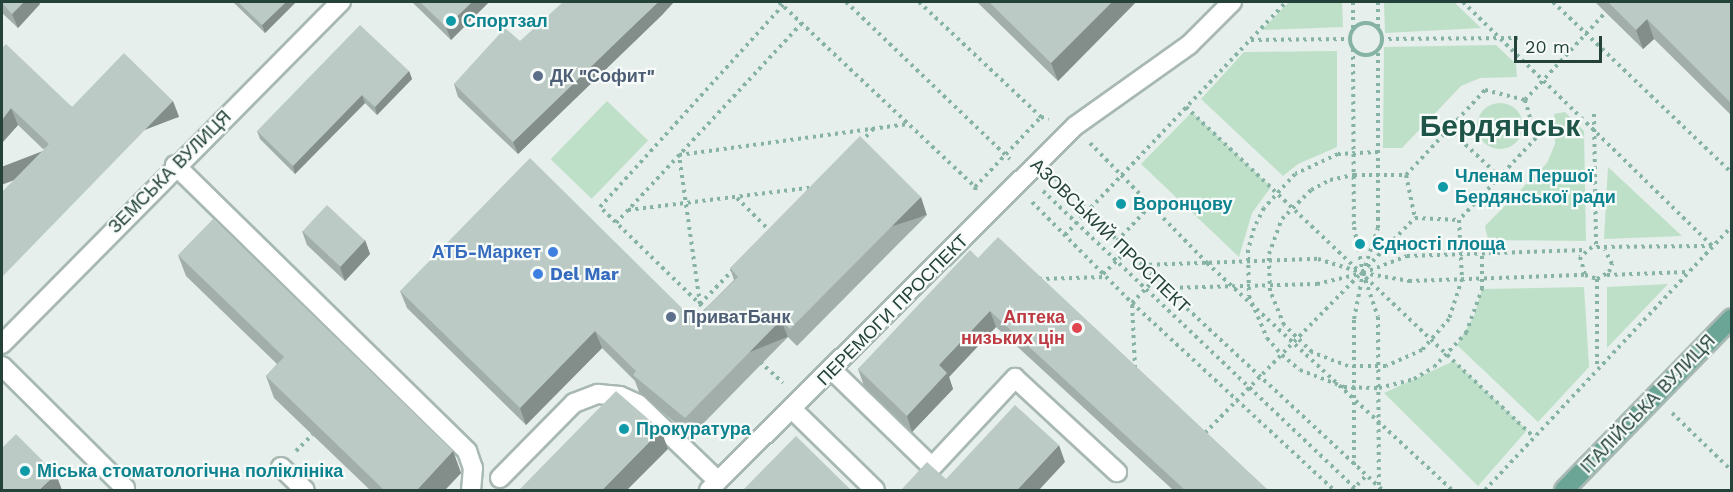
<!DOCTYPE html>
<html>
<head>
<meta charset="utf-8">
<style>
  body { margin:0 }
  #map { position:relative; width:1733px; height:492px; overflow:hidden; background:#e6efeb; font-family:"Work Sans",sans-serif }
  div>[style] { position:absolute }
  .green>* { inset:0; background:#bfe0c8; transform-origin:0 0 }
  .round { border-radius:50% }
  .path>* { height:4px; margin-top:-2px; transform-origin:0; background:repeating-linear-gradient(90deg,#86b3a5 0 3px,transparent 0 7.5px) }
  .path>.ring { margin:-2px; padding:0; box-sizing:content-box; background:none; border:4px solid #86b3a5; border-radius:50% }
  .roads { filter:drop-shadow(2px 0 #a8b8b2) drop-shadow(-2px 0 #a8b8b2) drop-shadow(0 2px #a8b8b2) drop-shadow(0 -2px #a8b8b2) }
  .minor>* { height:18px; margin:-9px; padding:0 9px; transform-origin:9px; border-radius:9px; background:#fff }
  .major>* { height:18px; margin:-9px; padding:0 9px; transform-origin:9px; border-radius:9px; background:#6aa596 }
  .wall>* { inset:0; background:#a1aea9 }
  .shaded-wall>* { inset:0; background:#838d89; transform-origin:0 0 }
  .building>* { inset:0; background:#bbcac4; transform-origin:0 0 }
  .dots>* { width:16px; height:16px; translate:-50% -50%; box-sizing:border-box; border:3px solid #f7fbf9; border-radius:50% }
  span { translate:-50% -50%; white-space:nowrap; text-align:center; line-height:1.15; -webkit-text-stroke:4.5px #f7fbf9; paint-order:stroke }
  .culture-label { font-size:18px; color:#0d838f; font-weight:700 }
  .left { translate:0 -50%; text-align:left }
  .service-label { font-size:18px; color:#4e5e75; font-weight:700 }
  .street-label { font-size:18px; color:#24423a }
  .shop-label { font-size:18px; color:#366cbe; font-weight:700 }
  .right { translate:-100% -50%; text-align:right }
  .health-label { font-size:18px; color:#be3a42; font-weight:700 }
  .town-label { font-size:30px; color:#1f5548; font-weight:700 }
  .frame { position:absolute; inset:0; border:3px solid #24423a; pointer-events:none }
  .scale { position:absolute; left:1514px; top:36px; width:88px; height:27px; box-sizing:border-box; border:3px solid #24423a; border-top:0; padding-left:8px; font-size:18px; line-height:21px; white-space:nowrap; color:#24423a; -webkit-text-stroke:4px #f7fbf9; paint-order:stroke }
</style>
</head>
<body>
<div id="map">
  <div class="green">
    <div style="clip-path:polygon(1289px 2px,1342px 2px,1343px 27px,1262px 30px)"></div>
    <div style="clip-path:polygon(1384px 2px,1454px 2px,1481px 28px,1385px 33px)"></div>
    <div style="clip-path:polygon(1496px 45px,1516px 64px,1517px 77px,1480px 78px,1461px 86px,1402px 148px,1383px 148px,1384px 47px)"></div>
    <div style="clip-path:polygon(1337px 51px,1337px 147px,1298px 164px,1283px 176px,1201px 99px,1244px 52px)"></div>
    <div style="left:607px;top:101px;width:57px;height:81px;rotate:44deg"></div>
    <div class="round" style="left:1477px;top:103px;width:46px;height:46px"></div>
    <div style="clip-path:polygon(1192px 112px,1271px 187px,1252px 213px,1239px 257px,1141px 164px)"></div>
    <div style="clip-path:polygon(1565px 112px,1584px 131px,1586px 241px,1488px 240px,1485px 226px,1547px 163px,1555px 144px,1554px 114px)"></div>
    <div style="clip-path:polygon(1608px 167px,1682px 236px,1604px 239px)"></div>
    <div style="clip-path:polygon(1668px 284px,1607px 348px,1607px 287px)"></div>
    <div style="clip-path:polygon(1584px 287px,1589px 367px,1538px 422px,1457px 345px,1474px 316px,1482px 289px)"></div>
    <div style="clip-path:polygon(1454px 361px,1527px 430px,1478px 486px,1384px 393px)"></div>
  </div>
  <div class="path">
    <div style="left:779px;top:2px;width:270px;rotate:43.3deg"></div>
    <div style="left:975px;top:187px;width:5px;rotate:79deg"></div>
    <div style="left:846px;top:2px;width:227px;rotate:43.8deg"></div>
    <div style="left:919px;top:2px;width:168px;rotate:43.3deg"></div>
    <div style="left:1041px;top:117px;width:8px;rotate:14deg"></div>
    <div style="left:1353px;top:2px;width:27px;rotate:90deg"></div>
    <div style="left:1378px;top:2px;width:26px;rotate:90deg"></div>
    <div style="left:1463px;top:2px;width:349px;rotate:44.4deg"></div>
    <div style="left:1712px;top:246px;width:120px;rotate:179.5deg"></div>
    <div style="left:1592px;top:247px;width:16px;rotate:140deg"></div>
    <div style="left:1580px;top:257px;width:19px;rotate:74deg"></div>
    <div style="left:1585px;top:275px;width:13px;rotate:18deg"></div>
    <div style="left:1597px;top:279px;width:14px;rotate:-30deg"></div>
    <div style="left:1609px;top:272px;width:9px;rotate:-69deg"></div>
    <div style="left:1612px;top:264px;width:16px;rotate:-117deg"></div>
    <div style="left:1553px;top:2px;width:248px;rotate:43.7deg"></div>
    <div class="ring" style="left:1350px;top:23px;width:28px;height:28px"></div>
    <div style="left:1381px;top:39px;width:137px;rotate:-0.4deg"></div>
    <div style="left:1251px;top:40px;width:99px;rotate:-0.6deg"></div>
    <div style="left:1353px;top:49px;width:178px;rotate:89.7deg"></div>
    <div style="left:1354px;top:227px;width:47px;rotate:78.9deg"></div>
    <div style="left:1363px;top:273px;width:46px;rotate:71.2deg"></div>
    <div style="left:1378px;top:317px;width:171px;rotate:89.7deg"></div>
    <div style="left:1485px;top:90px;width:41px;rotate:14deg"></div>
    <div style="left:1525px;top:100px;width:40px;rotate:74deg"></div>
    <div style="left:1536px;top:138px;width:112px;rotate:133.2deg"></div>
    <div style="left:1459px;top:220px;width:59px;rotate:87.1deg"></div>
    <div style="left:1462px;top:279px;width:42px;rotate:108deg"></div>
    <div style="left:1449px;top:319px;width:41px;rotate:131.1deg"></div>
    <div style="left:1422px;top:350px;width:39px;rotate:156deg"></div>
    <div style="left:1386px;top:366px;width:38px;rotate:180deg"></div>
    <div style="left:1348px;top:366px;width:39px;rotate:-159deg"></div>
    <div style="left:1312px;top:352px;width:39px;rotate:-136deg"></div>
    <div style="left:1284px;top:325px;width:37px;rotate:-112deg"></div>
    <div style="left:1270px;top:291px;width:37px;rotate:-92deg"></div>
    <div style="left:1269px;top:254px;width:37px;rotate:-70deg"></div>
    <div style="left:1282px;top:219px;width:41px;rotate:-45deg"></div>
    <div style="left:1311px;top:190px;width:21px;rotate:-28deg"></div>
    <div style="left:1330px;top:180px;width:25px;rotate:-12deg"></div>
    <div style="left:1354px;top:175px;width:52px"></div>
    <div style="left:1406px;top:175px;width:116px;rotate:-47.1deg"></div>
    <div style="left:1525px;top:100px;width:120px;rotate:-47.4deg"></div>
    <div style="left:1186px;top:107px;width:480px;rotate:43.5deg"></div>
    <div style="left:1594px;top:114px;width:133px;rotate:89.1deg"></div>
    <div style="left:1449px;top:129px;width:70px;rotate:43.3deg"></div>
    <div style="left:861px;top:142px;width:19px;rotate:-47deg"></div>
    <div style="left:1090px;top:143px;width:168px;rotate:45.7deg"></div>
    <div style="left:1207px;top:263px;width:334px;rotate:42.8deg"></div>
    <div style="left:1378px;top:152px;width:40px;rotate:177.1deg"></div>
    <div style="left:1338px;top:154px;width:47px;rotate:155.1deg"></div>
    <div style="left:1295px;top:174px;width:46px;rotate:132.4deg"></div>
    <div style="left:1264px;top:208px;width:22px;rotate:117deg"></div>
    <div style="left:1254px;top:228px;width:23px;rotate:105deg"></div>
    <div style="left:1248px;top:250px;width:46px;rotate:88.8deg"></div>
    <div style="left:1249px;top:296px;width:46px;rotate:66.8deg"></div>
    <div style="left:1267px;top:338px;width:23px;rotate:49deg"></div>
    <div style="left:1282px;top:355px;width:23px;rotate:40deg"></div>
    <div style="left:1300px;top:370px;width:47px;rotate:21.1deg"></div>
    <div style="left:1344px;top:387px;width:35px;rotate:2deg"></div>
    <div style="left:1379px;top:388px;width:36px;rotate:-14deg"></div>
    <div style="left:1414px;top:379px;width:23px;rotate:-31deg"></div>
    <div style="left:1434px;top:367px;width:47px;rotate:-46.7deg"></div>
    <div style="left:1466px;top:333px;width:47px;rotate:-70deg"></div>
    <div style="left:1482px;top:289px;width:36px;rotate:-90deg"></div>
    <div style="left:1406px;top:175px;width:44px;rotate:78.2deg"></div>
    <div style="left:1415px;top:218px;width:44px;rotate:2.6deg"></div>
    <div style="left:1055px;top:178px;width:156px;rotate:45deg"></div>
    <div style="left:1165px;top:288px;width:296px;rotate:42.9deg"></div>
    <div style="left:975px;top:187px;width:96px;rotate:-46.7deg"></div>
    <div style="left:1043px;top:191px;width:434px;rotate:43.6deg"></div>
    <div style="left:737px;top:198px;width:47px;rotate:45deg"></div>
    <div style="left:1032px;top:202px;width:142px;rotate:45.3deg"></div>
    <div style="left:1132px;top:303px;width:275px;rotate:42.8deg"></div>
    <div style="left:628px;top:210px;width:187px;rotate:-7deg"></div>
    <div style="left:616px;top:223px;width:273px;rotate:-47.1deg"></div>
    <div style="left:1065px;top:235px;width:321px;rotate:-46.5deg"></div>
    <div style="left:1117px;top:241px;width:50px;rotate:-46.6deg"></div>
    <div style="left:1142px;top:265px;width:176px;rotate:-2deg"></div>
    <div style="left:1318px;top:259px;width:47px;rotate:17.3deg"></div>
    <div style="left:1363px;top:273px;width:47px;rotate:9.9deg"></div>
    <div style="left:1409px;top:281px;width:176px;rotate:-2deg"></div>
    <div style="left:1103px;top:274px;width:33px;rotate:-44deg"></div>
    <div style="left:1607px;top:275px;width:80px;rotate:-2.1deg"></div>
    <div style="left:1039px;top:279px;width:67px;rotate:-1.7deg"></div>
    <div style="left:1597px;top:279px;width:90px;rotate:90deg"></div>
    <div style="left:1165px;top:288px;width:152px;rotate:-1.5deg"></div>
    <div style="left:1317px;top:284px;width:47px;rotate:-13.4deg"></div>
    <div style="left:1363px;top:273px;width:47px;rotate:-21.1deg"></div>
    <div style="left:1407px;top:256px;width:178px;rotate:-1.9deg"></div>
    <div style="left:700px;top:304px;width:150px;rotate:-98deg"></div>
    <div style="left:679px;top:155px;width:231px;rotate:-7.7deg"></div>
    <div style="left:700px;top:304px;width:47px;rotate:-45.9deg"></div>
    <div style="left:707px;top:311px;width:149px;rotate:-135.8deg"></div>
    <div style="left:600px;top:207px;width:273px;rotate:-47.8deg"></div>
    <div style="left:760px;top:362px;width:31px;rotate:42deg"></div>
    <div style="left:1135px;top:368px;width:65px;rotate:-92.6deg"></div>
    <div style="left:1132px;top:303px;width:33px;rotate:-46deg"></div>
    <div style="left:1672px;top:413px;width:83px;rotate:44deg"></div>
    <div style="left:1205px;top:433px;width:301px;rotate:-45.7deg"></div>
    <div style="left:296px;top:451px;width:23px;rotate:-45deg"></div>
    <div style="left:1354px;top:465px;width:146px;rotate:-90deg"></div>
    <div style="left:1354px;top:319px;width:47px;rotate:-78.9deg"></div>
    <div style="left:1363px;top:273px;width:47px;rotate:-71.6deg"></div>
    <div style="left:1378px;top:228px;width:179px;rotate:-90deg"></div>
    <div style="left:1352px;top:490px;width:20px;rotate:-45deg"></div>
    <div style="left:1485px;top:490px;width:362px;rotate:-46.9deg"></div>
  </div>
  <div class="roads">
    <div class="minor">
      <div style="left:175px;top:165px;width:409px;rotate:44.4deg"></div>
      <div style="left:467px;top:451px;width:18px;rotate:71deg"></div>
      <div style="left:473px;top:468px;width:22px;rotate:95deg"></div>
      <div style="left:2px;top:344px;width:482px;rotate:-45.3deg"></div>
      <div style="left:2px;top:366px;width:173px;rotate:44.8deg"></div>
      <div style="left:125px;top:488px;width:4px;rotate:146deg"></div>
      <div style="left:832px;top:370px;width:139px;rotate:44.1deg"></div>
      <div style="left:932px;top:467px;width:122px;rotate:-47deg"></div>
      <div style="left:1015px;top:378px;width:139px;rotate:42.7deg"></div>
      <div style="left:792px;top:409px;width:116px;rotate:44.3deg"></div>
      <div style="left:281px;top:467px;width:33px;rotate:44deg"></div>
      <div style="left:500px;top:478px;width:105px;rotate:-45.4deg"></div>
      <div style="left:574px;top:403px;width:26px;rotate:-21deg"></div>
      <div style="left:598px;top:394px;width:22px;rotate:5deg"></div>
      <div style="left:620px;top:396px;width:20px;rotate:24deg"></div>
      <div style="left:638px;top:404px;width:111px;rotate:43.9deg"></div>
      <div style="left:709px;top:490px;width:516px;rotate:-44.84deg"></div>
      <div style="left:1075px;top:126px;width:140px;rotate:-35.4deg"></div>
      <div style="left:1189px;top:45px;width:61px;rotate:-45deg"></div>
    </div>
    <div class="major">
      <div style="left:1564px;top:490px;width:240px;rotate:-45.7deg"></div>
    </div>
  </div>
  <div class="wall">
    <div style="clip-path:polygon(2px 2px,40px 4px,18px 28px,2px 13px)"></div>
    <div style="clip-path:polygon(233px 2px,296px 2px,265px 33px)"></div>
    <div style="clip-path:polygon(412px 2px,489px 2px,451px 40px)"></div>
    <div style="clip-path:polygon(977px 2px,1136px 2px,1058px 81px)"></div>
    <div style="clip-path:polygon(1595px 2px,1731px 2px,1731px 115px,1654px 39px,1643px 49px)"></div>
    <div style="clip-path:polygon(663px 14px,518px 154px,458px 97px,454px 84px,520px 41px)"></div>
    <div style="clip-path:polygon(2px 48px,72px 107px,179px 117px,43px 149px,18px 125px,2px 143px)"></div>
    <div style="clip-path:polygon(409px 71px,412px 79px,377px 115px,365px 103px,295px 174px,260px 139px,257px 131px)"></div>
    <div style="clip-path:polygon(927px 215px,797px 346px,788px 337px,691px 436px,639px 392px,635px 381px,602px 348px,526px 425px,407px 308px,400px 291px,694px 320px,734px 280px,730px 268px)"></div>
    <div style="clip-path:polygon(302px 231px,365px 240px,370px 254px,345px 281px,307px 245px)"></div>
    <div style="clip-path:polygon(178px 255px,453px 451px,461px 473px,445px 490px,370px 490px,274px 398px,266px 376px,277px 364px,186px 276px)"></div>
    <div style="clip-path:polygon(978px 258px,1268px 490px,1173px 490px,996px 327px,949px 377px,953px 389px,912px 432px,864px 386px,858px 369px)"></div>
  </div>
  <div class="shaded-wall">
    <div style="clip-path:polygon(24px 2px,39px 2px,40px 4px,18px 28px,12px 14px)"></div>
    <div style="clip-path:polygon(286px 2px,296px 2px,265px 33px,262px 25px)"></div>
    <div style="clip-path:polygon(472px 2px,489px 2px,451px 40px,446px 27px)"></div>
    <div style="clip-path:polygon(658px 2px,674px 2px,663px 14px,518px 154px,513px 142px)"></div>
    <div style="clip-path:polygon(1112px 2px,1136px 2px,1058px 81px,1051px 63px)"></div>
    <div style="clip-path:polygon(1647px 19px,1654px 39px,1643px 49px,1636px 30px)"></div>
    <div style="clip-path:polygon(409px 71px,412px 79px,377px 115px,375px 107px)"></div>
    <div style="clip-path:polygon(362px 95px,365px 103px,295px 174px,293px 166px)"></div>
    <div style="left:173px;top:101px;width:17px;height:245px;rotate:69deg"></div>
    <div style="clip-path:polygon(11px 108px,18px 125px,2px 143px,2px 120px)"></div>
    <div style="left:921px;top:197px;width:19px;height:186px;rotate:72deg"></div>
    <div style="clip-path:polygon(365px 240px,370px 254px,345px 281px,340px 267px)"></div>
    <div style="clip-path:polygon(990px 311px,996px 327px,949px 377px,953px 389px,912px 432px,907px 416px,939px 365px)"></div>
    <div style="left:781px;top:320px;width:18px;height:137px;rotate:68deg"></div>
    <div style="clip-path:polygon(595px 331px,602px 348px,526px 425px,520px 408px)"></div>
    <div style="clip-path:polygon(661px 430px,668px 449px,627px 490px,602px 490px)"></div>
    <div style="clip-path:polygon(1059px 445px,1065px 462px,1039px 490px,1017px 490px)"></div>
    <div style="clip-path:polygon(453px 451px,461px 473px,445px 490px,417px 490px)"></div>
    <div style="clip-path:polygon(56px 474px,62px 490px,39px 490px)"></div>
  </div>
  <div class="building">
    <div style="clip-path:polygon(2px 2px,24px 2px,12px 14px,2px 3px)"></div>
    <div style="clip-path:polygon(238px 2px,286px 2px,262px 25px)"></div>
    <div style="clip-path:polygon(420px 2px,472px 2px,446px 27px)"></div>
    <div style="clip-path:polygon(563px 2px,658px 2px,513px 142px,454px 84px,505px 28px,520px 41px)"></div>
    <div style="clip-path:polygon(989px 2px,1112px 2px,1051px 63px)"></div>
    <div style="clip-path:polygon(1608px 2px,1731px 2px,1731px 103px,1647px 19px,1636px 30px)"></div>
    <div style="clip-path:polygon(360px 25px,409px 71px,375px 107px,362px 95px,293px 166px,257px 131px)"></div>
    <div style="clip-path:polygon(6px 44px,72px 107px,124px 53px,173px 101px,2px 277px,2px 192px,49px 144px,11px 108px,2px 120px,2px 48px)"></div>
    <div style="clip-path:polygon(860px 136px,921px 197px,790px 329px,781px 320px,685px 418px,633px 375px,636px 371px,595px 331px,520px 408px,400px 291px,530px 158px,694px 320px,738px 277px,730px 268px)"></div>
    <div style="left:327px;top:205px;width:52px;height:36px;rotate:43deg"></div>
    <div style="clip-path:polygon(213px 219px,453px 451px,417px 490px,384px 490px,266px 376px,284px 357px,178px 255px)"></div>
    <div style="clip-path:polygon(998px 237px,1268px 490px,1185px 490px,990px 311px,939px 365px,947px 373px,907px 416px,858px 369px,970px 250px,978px 258px)"></div>
    <div style="clip-path:polygon(616px 391px,661px 430px,602px 490px,519px 490px)"></div>
    <div style="clip-path:polygon(1015px 405px,1059px 445px,1017px 490px,901px 490px,927px 462px,946px 479px)"></div>
    <div style="clip-path:polygon(16px 434px,56px 474px,39px 490px,2px 490px,2px 448px)"></div>
    <div style="clip-path:polygon(796px 436px,851px 490px,743px 490px)"></div>
  </div>
  <div class="dots">
    <div style="left:451px;top:21px;background:#0f9aa8"></div>
    <div style="left:538px;top:76px;background:#5c6f8a"></div>
    <div style="left:1443px;top:187px;background:#0f9aa8"></div>
    <div style="left:1121px;top:204px;background:#0f9aa8"></div>
    <div style="left:1360px;top:244px;background:#0f9aa8"></div>
    <div style="left:553px;top:252px;background:#3f7fe0"></div>
    <div style="left:538px;top:274px;background:#3f7fe0"></div>
    <div style="left:671px;top:317px;background:#5c6f8a"></div>
    <div style="left:1077px;top:328px;background:#e0444e"></div>
    <div style="left:624px;top:429px;background:#0f9aa8"></div>
    <div style="left:25px;top:471px;background:#0f9aa8"></div>
  </div>
  <div class="culture-label">
    <span class="left" style="left:463px;top:21px">Спортзал</span>
    <span class="left" style="left:1455px;top:187px">Членам Першої<br>Бердянської ради</span>
    <span class="left" style="left:1133px;top:204px">Воронцову</span>
    <span class="left" style="left:1372px;top:244px">Єдності площа</span>
    <span class="left" style="left:636px;top:429px">Прокуратура</span>
    <span class="left" style="left:37px;top:471px">Міська стоматологічна поліклініка</span>
  </div>
  <div class="service-label">
    <span class="left" style="left:550px;top:76px">ДК "Софит"</span>
    <span class="left" style="left:683px;top:317px">ПриватБанк</span>
  </div>
  <div class="street-label">
    <span style="left:170px;top:172px;rotate:-45deg">ЗЕМСЬКА ВУЛИЦЯ</span>
    <span style="left:1110px;top:236px;rotate:44deg">АЗОВСЬКИЙ ПРОСПЕКТ</span>
    <span style="left:893px;top:310px;rotate:-45deg">ПЕРЕМОГИ ПРОСПЕКТ</span>
    <span style="left:1648px;top:404px;rotate:-46deg">ІТАЛІЙСЬКА ВУЛИЦЯ</span>
  </div>
  <div class="shop-label">
    <span class="right" style="left:541px;top:252px">АТБ-Маркет</span>
    <span class="left" style="left:550px;top:274px">Del Mar</span>
  </div>
  <div class="health-label">
    <span class="right" style="left:1065px;top:328px">Аптека<br>низьких цін</span>
  </div>
  <div class="town-label">
    <span style="left:1500px;top:126px">Бердянськ</span>
  </div>
  <div class="frame"></div>
  <div class="scale">20 m</div>
</div>
</body>
</html>
